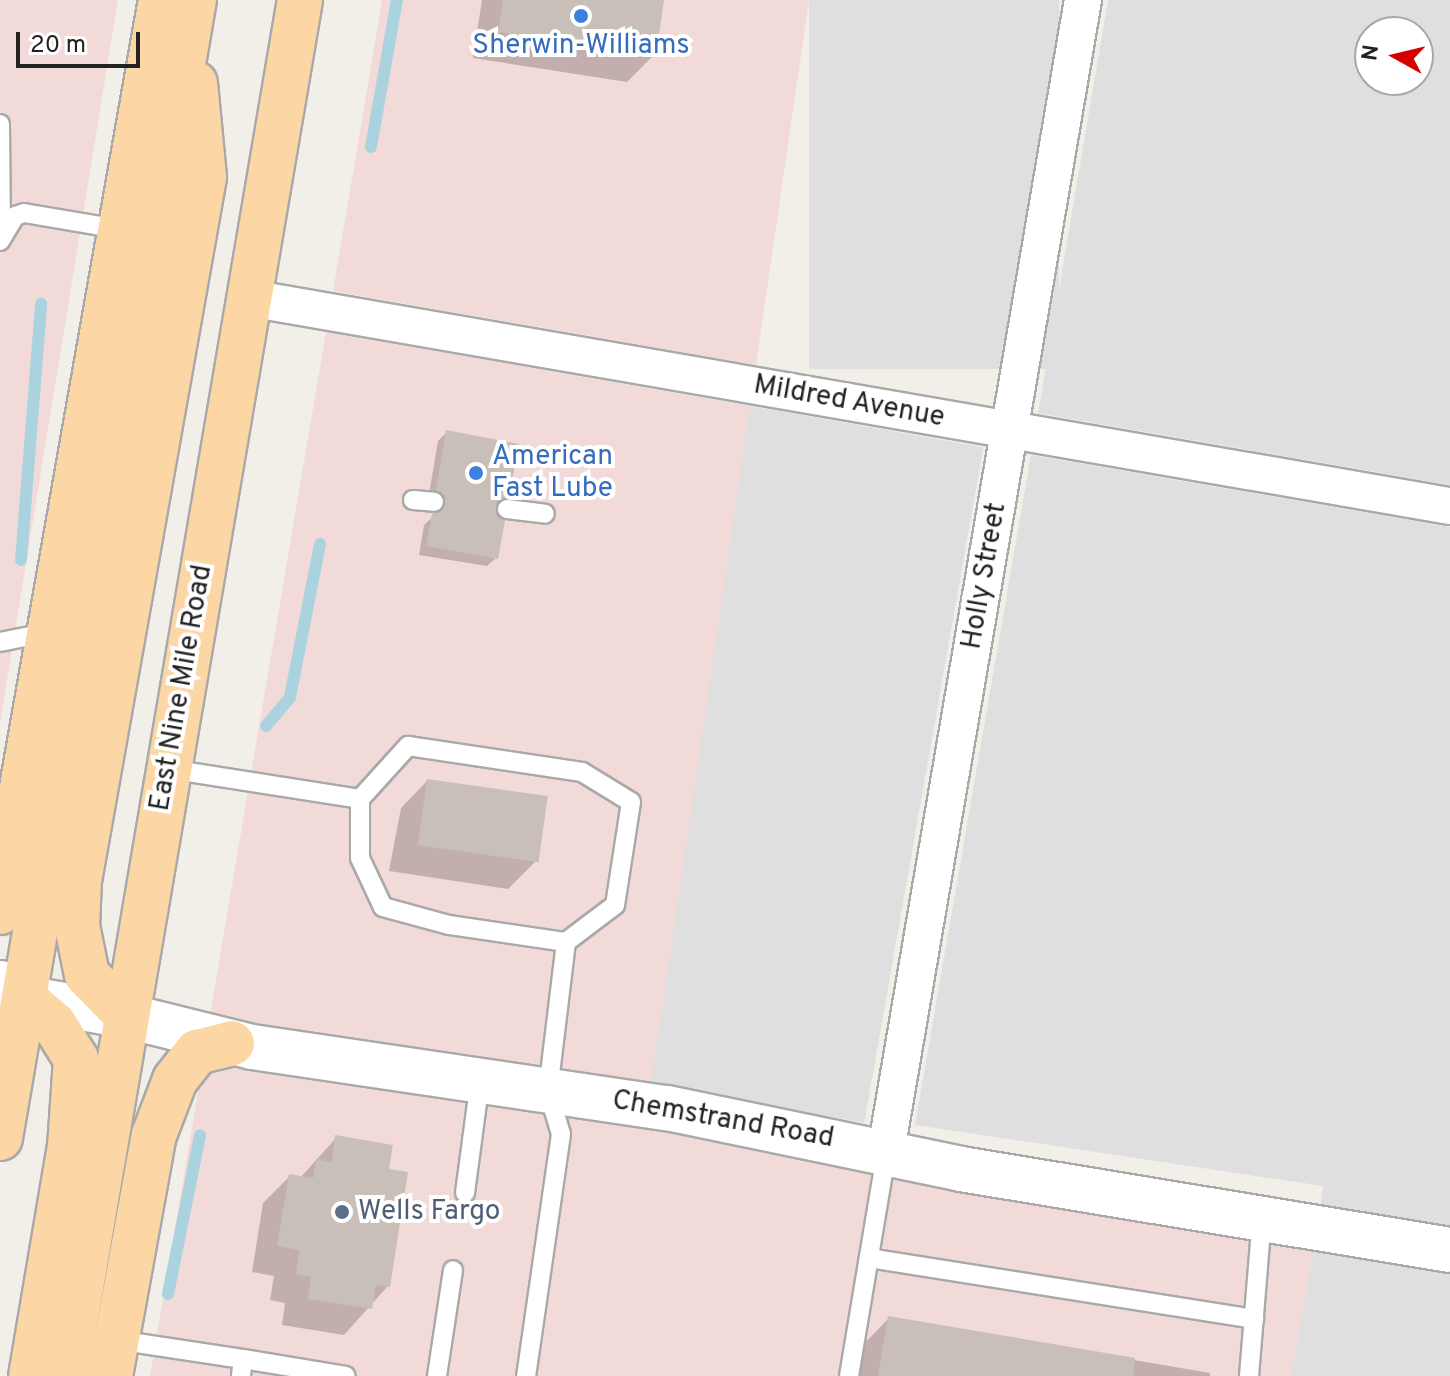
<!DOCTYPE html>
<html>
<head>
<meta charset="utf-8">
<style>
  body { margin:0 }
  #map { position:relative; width:1450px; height:1376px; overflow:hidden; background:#f2efe9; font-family:Overpass,sans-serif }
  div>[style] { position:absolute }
  .residential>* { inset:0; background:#e0dfdf; transform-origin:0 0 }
  .commercial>* { inset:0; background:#f2dad9 }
  .shadow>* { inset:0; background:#0003 }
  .stream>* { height:12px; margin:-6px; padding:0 6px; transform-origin:6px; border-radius:6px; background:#aad3df }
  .building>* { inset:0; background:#c7bfb8; transform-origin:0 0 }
  .roads { filter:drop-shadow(2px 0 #a9a9a9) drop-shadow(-2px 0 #a9a9a9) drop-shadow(0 2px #a9a9a9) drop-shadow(0 -2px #a9a9a9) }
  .service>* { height:18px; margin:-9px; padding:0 9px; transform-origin:9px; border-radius:9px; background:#fff }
  .minor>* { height:36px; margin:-18px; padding:0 18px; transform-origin:18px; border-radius:18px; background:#fff }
  .tertiary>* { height:44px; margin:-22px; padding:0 22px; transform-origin:22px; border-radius:22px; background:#fff }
  .primary>* { height:44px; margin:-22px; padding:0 22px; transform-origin:22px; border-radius:22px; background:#fcd6a4 }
  .dots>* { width:22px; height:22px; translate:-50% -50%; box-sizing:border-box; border:4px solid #fff; border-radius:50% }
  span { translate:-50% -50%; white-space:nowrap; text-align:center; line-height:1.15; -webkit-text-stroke:8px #fff; paint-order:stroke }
  .shop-label { font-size:28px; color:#366cbe }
  .left { translate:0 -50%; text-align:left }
  .street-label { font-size:28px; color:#222 }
  .service-label { font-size:28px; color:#4e5e75 }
  .north { position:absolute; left:1354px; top:16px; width:80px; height:80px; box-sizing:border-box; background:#fff; border:2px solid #a7a7a7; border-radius:50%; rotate:278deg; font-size:22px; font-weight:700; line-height:32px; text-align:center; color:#222 }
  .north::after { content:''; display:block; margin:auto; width:28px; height:36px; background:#d40000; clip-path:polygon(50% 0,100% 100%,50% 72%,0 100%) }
  .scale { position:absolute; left:16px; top:32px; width:124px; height:36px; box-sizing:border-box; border:4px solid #222; border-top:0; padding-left:10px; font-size:24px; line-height:28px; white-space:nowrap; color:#222; -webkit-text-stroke:6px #fff; paint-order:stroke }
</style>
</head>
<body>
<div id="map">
  <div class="residential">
    <div style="left:809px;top:0;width:250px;height:369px"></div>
    <div style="clip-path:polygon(evenodd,1108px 0,1450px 0,1450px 485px,1038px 413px,1108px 0,1370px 32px,1418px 32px,1418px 80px,1370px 80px,1370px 32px)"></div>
    <div style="left:750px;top:406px;width:237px;height:686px;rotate:10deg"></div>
    <div style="clip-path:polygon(1031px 455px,1450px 527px,1450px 1229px,1320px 1208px,1323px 1186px,915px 1125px)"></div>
    <div style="clip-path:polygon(1313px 1249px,1450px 1271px,1450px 1376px,1291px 1376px)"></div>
  </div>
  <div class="commercial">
    <div style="clip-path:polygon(0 0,118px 0,0 723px)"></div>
    <div style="clip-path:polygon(382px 0,809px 0,756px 365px,333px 291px)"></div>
    <div style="clip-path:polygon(326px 332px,750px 406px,651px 1085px,257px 1027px,210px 1015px)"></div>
    <div style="clip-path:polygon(204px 1057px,663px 1128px,1313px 1249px,1291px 1376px,150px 1376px)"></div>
  </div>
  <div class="shadow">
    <div style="clip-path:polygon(482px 0,662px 0,654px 55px,627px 82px,473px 58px)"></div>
    <div style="clip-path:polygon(447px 432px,507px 496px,494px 508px,496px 558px,487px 566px,419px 555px,424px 525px,438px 512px,428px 500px,438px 441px)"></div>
    <div style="clip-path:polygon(427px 781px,535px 862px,508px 889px,389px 871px,401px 808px)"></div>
    <div style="clip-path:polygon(336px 1138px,387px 1171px,388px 1286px,344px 1335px,282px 1325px,285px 1303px,270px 1300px,274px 1276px,252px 1272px,263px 1203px,290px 1176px,300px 1178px)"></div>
    <div style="clip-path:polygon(889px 1318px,1210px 1373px,1210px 1376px,851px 1376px,855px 1353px)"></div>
  </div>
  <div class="stream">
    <div style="left:371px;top:147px;width:149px;rotate:-80deg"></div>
    <div style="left:21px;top:560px;width:257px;rotate:-85.5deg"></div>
    <div style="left:266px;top:726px;width:38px;rotate:-50deg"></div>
    <div style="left:290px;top:697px;width:156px;rotate:-78.9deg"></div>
    <div style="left:168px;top:1294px;width:162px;rotate:-78.6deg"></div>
  </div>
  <div class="building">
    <div style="clip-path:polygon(503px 0,664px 0,656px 56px,498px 32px)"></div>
    <div style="clip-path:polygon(446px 430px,519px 444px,509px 497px,495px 507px,505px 521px,498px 559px,426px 546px,432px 514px,446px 504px,436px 490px)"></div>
    <div style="left:427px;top:779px;width:122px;height:67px;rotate:8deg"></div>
    <div style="clip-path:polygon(335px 1135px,393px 1145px,389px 1169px,408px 1172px,390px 1287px,376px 1285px,372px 1309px,308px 1299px,311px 1277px,296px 1274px,299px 1250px,277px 1246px,289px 1174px,313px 1178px,316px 1159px,332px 1162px)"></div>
    <div style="clip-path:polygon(888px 1316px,1135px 1358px,1133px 1376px,878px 1376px)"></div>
  </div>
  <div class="roads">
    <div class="service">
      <div style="left:0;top:124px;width:107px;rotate:89.5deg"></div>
      <div style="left:0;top:241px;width:29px;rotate:-59deg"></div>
      <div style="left:15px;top:216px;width:9px;rotate:-18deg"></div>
      <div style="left:24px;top:213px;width:101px;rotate:9.6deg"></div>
      <div style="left:413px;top:500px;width:21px;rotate:5deg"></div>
      <div style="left:507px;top:509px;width:38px;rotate:7deg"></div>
      <div style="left:0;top:642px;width:51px;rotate:-11.3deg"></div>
      <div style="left:169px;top:769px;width:193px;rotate:8.9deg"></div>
      <div style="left:360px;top:799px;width:72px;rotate:-47.8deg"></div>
      <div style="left:408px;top:746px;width:176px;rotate:8.5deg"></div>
      <div style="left:582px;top:772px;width:57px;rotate:31.5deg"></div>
      <div style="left:631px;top:802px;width:104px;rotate:98.8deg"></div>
      <div style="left:615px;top:905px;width:61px;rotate:142.9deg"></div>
      <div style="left:566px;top:942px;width:150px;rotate:96.9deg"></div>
      <div style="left:548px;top:1091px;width:45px;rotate:73.2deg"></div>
      <div style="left:561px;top:1134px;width:245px;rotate:98.2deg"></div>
      <div style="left:360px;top:799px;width:59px;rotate:90deg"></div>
      <div style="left:360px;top:858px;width:54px;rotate:64.9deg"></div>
      <div style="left:383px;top:907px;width:68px;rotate:15.3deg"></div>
      <div style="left:449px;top:925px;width:118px;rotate:8.3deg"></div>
      <div style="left:465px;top:1193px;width:113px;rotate:-82.4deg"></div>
      <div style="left:869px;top:1258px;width:390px;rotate:9deg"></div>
      <div style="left:117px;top:1340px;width:127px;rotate:8.6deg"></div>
      <div style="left:243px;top:1359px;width:17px;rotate:97deg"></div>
      <div style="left:243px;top:1359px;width:104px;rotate:9.4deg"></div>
      <div style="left:437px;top:1376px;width:107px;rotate:-81.4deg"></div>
      <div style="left:849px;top:1376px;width:225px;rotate:-80.5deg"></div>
      <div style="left:1249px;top:1376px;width:158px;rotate:-85.3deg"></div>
    </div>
    <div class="minor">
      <div style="left:249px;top:298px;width:1219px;rotate:9.83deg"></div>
      <div style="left:886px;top:1151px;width:1168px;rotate:-80.29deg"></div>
    </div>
    <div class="tertiary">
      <div style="left:0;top:983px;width:28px;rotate:32deg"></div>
      <div style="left:24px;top:998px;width:105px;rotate:9.9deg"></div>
      <div style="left:127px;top:1016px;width:129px;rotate:13.9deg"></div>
      <div style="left:252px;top:1047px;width:419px;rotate:8.4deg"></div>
      <div style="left:667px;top:1108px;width:300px;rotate:11.7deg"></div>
      <div style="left:961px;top:1169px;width:496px;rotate:9.4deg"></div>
    </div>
    <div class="primary">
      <div style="left:0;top:912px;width:926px;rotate:-79.99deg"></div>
      <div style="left:24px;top:998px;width:40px;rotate:41deg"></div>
      <div style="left:54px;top:1024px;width:41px;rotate:57.8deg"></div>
      <div style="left:76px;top:1059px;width:87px;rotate:93.9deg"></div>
      <div style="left:70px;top:1146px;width:233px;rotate:99.6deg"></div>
      <div style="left:127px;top:1016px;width:57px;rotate:-134.3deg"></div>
      <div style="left:87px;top:975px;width:50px;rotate:-101.5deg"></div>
      <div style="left:77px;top:926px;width:45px;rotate:-87.5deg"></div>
      <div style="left:79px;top:881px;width:715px;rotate:-79.93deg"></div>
      <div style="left:204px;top:177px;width:94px;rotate:-95.5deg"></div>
      <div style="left:0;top:1138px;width:1154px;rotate:-80.33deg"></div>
      <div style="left:66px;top:1376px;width:1396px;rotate:-80.35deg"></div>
      <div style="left:110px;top:1376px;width:245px;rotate:-79.7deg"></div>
      <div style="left:154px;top:1135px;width:59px;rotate:-69.1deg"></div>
      <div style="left:175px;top:1080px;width:36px;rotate:-52deg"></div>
      <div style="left:197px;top:1052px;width:36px;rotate:-14deg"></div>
    </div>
  </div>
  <div class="dots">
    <div style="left:581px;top:16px;background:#3f7fe0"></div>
    <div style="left:476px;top:473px;background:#3f7fe0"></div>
    <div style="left:342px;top:1212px;background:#5c6f8a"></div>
  </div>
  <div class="shop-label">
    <span style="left:581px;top:46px">Sherwin-Williams</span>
    <span class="left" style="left:492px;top:473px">American<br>Fast Lube</span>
  </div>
  <div class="street-label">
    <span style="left:849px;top:402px;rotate:10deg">Mildred Avenue</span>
    <span style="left:985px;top:576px;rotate:-80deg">Holly Street</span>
    <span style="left:182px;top:688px;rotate:-80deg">East Nine Mile Road</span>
    <span style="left:723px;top:1120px;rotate:10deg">Chemstrand Road</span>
  </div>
  <div class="service-label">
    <span class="left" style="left:358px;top:1212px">Wells Fargo</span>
  </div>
  <div class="north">N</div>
  <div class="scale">20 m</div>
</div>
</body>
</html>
